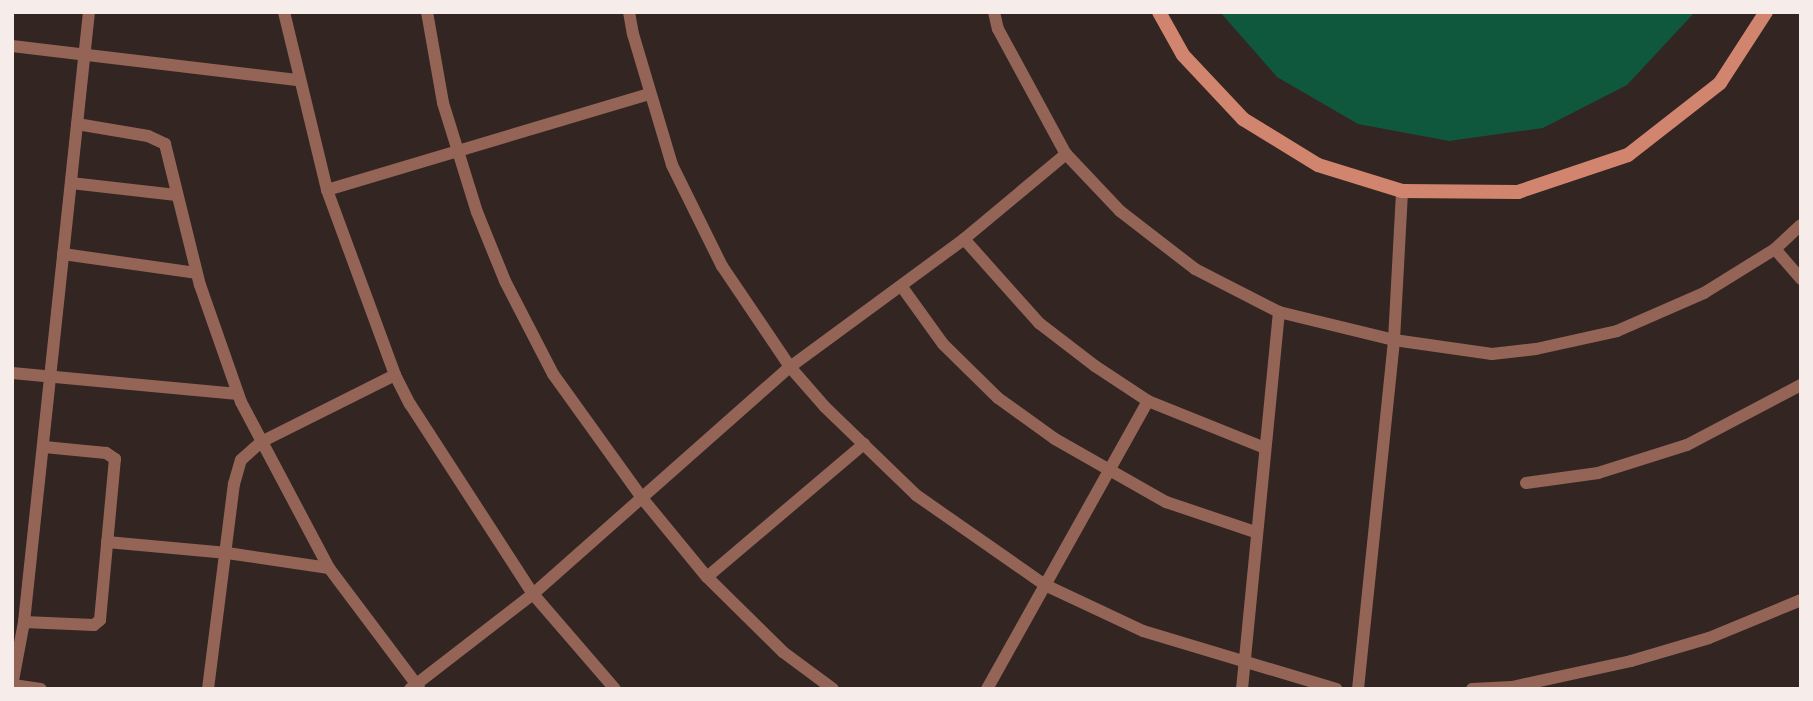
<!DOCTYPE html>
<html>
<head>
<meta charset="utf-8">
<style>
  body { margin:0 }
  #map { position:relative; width:1813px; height:701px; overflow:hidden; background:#332521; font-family:"Exo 2",sans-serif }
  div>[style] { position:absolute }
  .green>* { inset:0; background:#0f583d }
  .street>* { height:12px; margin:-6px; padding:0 6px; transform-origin:6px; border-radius:6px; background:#946556 }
  .secondary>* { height:14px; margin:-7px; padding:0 7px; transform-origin:7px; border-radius:7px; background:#d1856e }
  span { translate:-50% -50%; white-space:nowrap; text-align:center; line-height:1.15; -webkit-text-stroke:5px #332521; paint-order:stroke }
  .frame { position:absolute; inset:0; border:14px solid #f6edea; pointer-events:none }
</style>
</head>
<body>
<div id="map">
  <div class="green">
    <div style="clip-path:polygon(1220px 12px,1695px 12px,1627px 85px,1543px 128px,1449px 141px,1358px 124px,1277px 77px)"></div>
  </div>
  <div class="street">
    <div style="left:284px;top:12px;width:183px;rotate:76.4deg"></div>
    <div style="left:327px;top:190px;width:197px;rotate:69.8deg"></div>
    <div style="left:395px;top:375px;width:33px;rotate:63deg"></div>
    <div style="left:410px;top:404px;width:226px;rotate:57.1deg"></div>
    <div style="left:533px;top:594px;width:125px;rotate:49.2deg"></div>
    <div style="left:427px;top:12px;width:92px;rotate:80deg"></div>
    <div style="left:443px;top:103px;width:114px;rotate:72.7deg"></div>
    <div style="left:477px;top:212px;width:74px;rotate:67.9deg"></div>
    <div style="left:505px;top:281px;width:105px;rotate:62.7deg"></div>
    <div style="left:553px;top:374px;width:153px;rotate:54.3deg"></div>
    <div style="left:642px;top:498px;width:102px;rotate:50.6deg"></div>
    <div style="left:707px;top:577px;width:107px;rotate:44.6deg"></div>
    <div style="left:783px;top:652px;width:62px;rotate:36.5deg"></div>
    <div style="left:629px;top:12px;width:22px;rotate:80deg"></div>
    <div style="left:633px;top:34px;width:137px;rotate:73.4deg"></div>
    <div style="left:672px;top:165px;width:113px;rotate:63.7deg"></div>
    <div style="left:722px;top:266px;width:122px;rotate:56deg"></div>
    <div style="left:790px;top:367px;width:53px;rotate:48.8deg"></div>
    <div style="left:825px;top:407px;width:127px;rotate:44deg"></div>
    <div style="left:916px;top:495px;width:157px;rotate:34.9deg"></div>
    <div style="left:1045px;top:585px;width:108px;rotate:25.1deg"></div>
    <div style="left:1143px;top:631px;width:202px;rotate:16.7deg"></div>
    <div style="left:994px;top:12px;width:17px;rotate:77deg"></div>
    <div style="left:998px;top:29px;width:142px;rotate:61.5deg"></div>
    <div style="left:1066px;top:154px;width:79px;rotate:46.5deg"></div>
    <div style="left:1120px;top:211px;width:95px;rotate:37.7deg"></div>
    <div style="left:1195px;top:269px;width:94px;rotate:27.1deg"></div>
    <div style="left:1279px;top:312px;width:118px;rotate:13.7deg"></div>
    <div style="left:1394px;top:340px;width:99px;rotate:8.1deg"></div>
    <div style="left:1492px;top:354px;width:44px;rotate:-6.5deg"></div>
    <div style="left:1536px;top:349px;width:83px;rotate:-12.5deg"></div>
    <div style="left:1617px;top:331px;width:95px;rotate:-23.6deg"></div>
    <div style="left:1704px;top:293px;width:84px;rotate:-31.8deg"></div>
    <div style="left:1775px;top:249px;width:35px;rotate:-43deg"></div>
    <div style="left:12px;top:46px;width:289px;rotate:6.8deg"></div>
    <div style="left:77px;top:124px;width:72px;rotate:9.6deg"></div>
    <div style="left:148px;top:136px;width:19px;rotate:25deg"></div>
    <div style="left:165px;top:144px;width:145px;rotate:76.1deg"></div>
    <div style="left:200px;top:285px;width:124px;rotate:70.7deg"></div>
    <div style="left:241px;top:402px;width:188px;rotate:62.1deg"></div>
    <div style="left:329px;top:568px;width:150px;rotate:53.1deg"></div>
    <div style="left:71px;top:183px;width:106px;rotate:6.5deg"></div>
    <div style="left:327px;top:190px;width:337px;rotate:-16.6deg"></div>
    <div style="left:964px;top:239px;width:113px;rotate:48.2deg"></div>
    <div style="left:1039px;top:323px;width:71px;rotate:37.5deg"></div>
    <div style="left:1095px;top:366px;width:64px;rotate:33.4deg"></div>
    <div style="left:1148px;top:401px;width:126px;rotate:21.9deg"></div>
    <div style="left:1775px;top:249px;width:40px;rotate:49deg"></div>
    <div style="left:63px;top:254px;width:134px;rotate:8.1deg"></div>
    <div style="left:902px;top:287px;width:70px;rotate:54.3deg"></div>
    <div style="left:943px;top:344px;width:77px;rotate:44.5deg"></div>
    <div style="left:998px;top:398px;width:70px;rotate:35.7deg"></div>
    <div style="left:1055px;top:439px;width:128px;rotate:29.6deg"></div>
    <div style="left:1166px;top:502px;width:94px;rotate:18.6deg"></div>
    <div style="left:12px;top:373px;width:227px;rotate:5.3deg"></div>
    <div style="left:1526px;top:483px;width:73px;rotate:-7.9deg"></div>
    <div style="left:1598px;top:473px;width:93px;rotate:-17.5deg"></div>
    <div style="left:1687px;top:445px;width:129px;rotate:-27.8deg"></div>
    <div style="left:107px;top:542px;width:121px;rotate:5.2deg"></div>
    <div style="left:227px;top:553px;width:103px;rotate:8.4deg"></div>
    <div style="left:707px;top:577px;width:206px;rotate:-40.3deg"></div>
    <div style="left:24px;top:622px;width:70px;rotate:2.5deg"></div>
    <div style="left:94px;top:625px;width:8px;rotate:-40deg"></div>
    <div style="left:100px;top:620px;width:162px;rotate:-84.7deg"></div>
    <div style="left:115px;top:459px;width:11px;rotate:-146deg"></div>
    <div style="left:106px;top:453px;width:62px;rotate:-174.5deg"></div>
    <div style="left:13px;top:685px;width:28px;rotate:8deg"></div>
    <div style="left:12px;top:686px;width:65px;rotate:-79.4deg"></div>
    <div style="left:24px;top:622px;width:613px;rotate:-83.92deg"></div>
    <div style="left:208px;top:689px;width:207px;rotate:-82.8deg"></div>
    <div style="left:234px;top:484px;width:25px;rotate:-74deg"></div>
    <div style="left:241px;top:460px;width:27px;rotate:-42deg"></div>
    <div style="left:261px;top:442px;width:150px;rotate:-26.6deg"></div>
    <div style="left:410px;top:689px;width:155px;rotate:-37.7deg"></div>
    <div style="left:533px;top:594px;width:343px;rotate:-41.5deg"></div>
    <div style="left:790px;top:367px;width:216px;rotate:-36.3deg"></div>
    <div style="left:964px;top:239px;width:133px;rotate:-39.8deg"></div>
    <div style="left:987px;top:689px;width:330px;rotate:-60.8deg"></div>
    <div style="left:1242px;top:689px;width:379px;rotate:-84.4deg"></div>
    <div style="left:1358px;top:689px;width:351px;rotate:-84.1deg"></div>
    <div style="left:1394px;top:340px;width:149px;rotate:-86.9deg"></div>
    <div style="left:1472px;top:689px;width:40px;rotate:-2.9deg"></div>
    <div style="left:1512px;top:687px;width:122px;rotate:-12.3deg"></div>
    <div style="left:1631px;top:661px;width:81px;rotate:-16.4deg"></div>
    <div style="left:1709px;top:638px;width:100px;rotate:-22.4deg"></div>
  </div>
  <div class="secondary">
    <div style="left:1159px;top:12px;width:49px;rotate:60.8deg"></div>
    <div style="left:1183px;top:55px;width:88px;rotate:46.8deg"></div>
    <div style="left:1243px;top:119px;width:88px;rotate:31.5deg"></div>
    <div style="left:1318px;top:165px;width:88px;rotate:17.2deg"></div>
    <div style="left:1402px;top:191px;width:116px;rotate:0.5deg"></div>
    <div style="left:1518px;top:192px;width:116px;rotate:-18.6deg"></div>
    <div style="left:1628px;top:155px;width:117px;rotate:-38deg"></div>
    <div style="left:1720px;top:83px;width:85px;rotate:-57.1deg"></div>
  </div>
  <div class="frame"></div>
</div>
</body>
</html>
